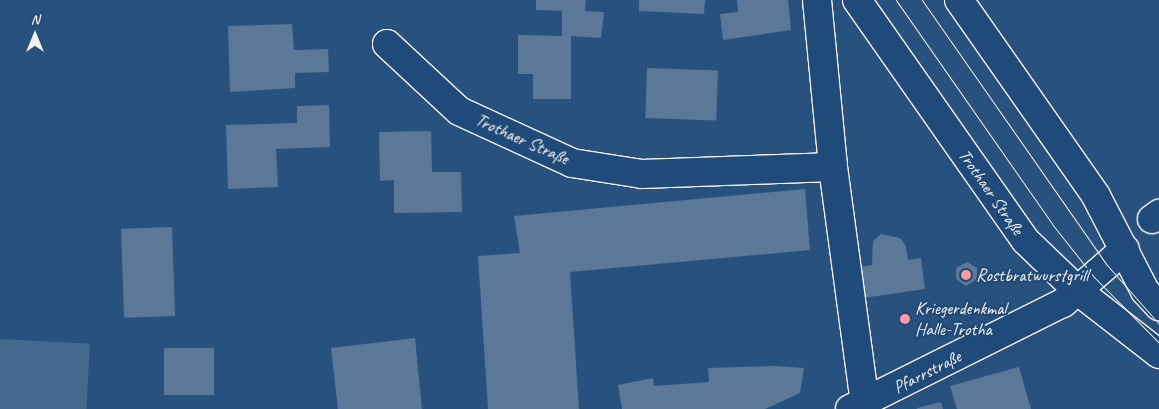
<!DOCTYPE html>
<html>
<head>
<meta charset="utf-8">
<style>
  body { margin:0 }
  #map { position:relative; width:1159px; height:409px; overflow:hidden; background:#28517e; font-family:Caveat,sans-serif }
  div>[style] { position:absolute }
  .green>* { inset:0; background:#45688e; transform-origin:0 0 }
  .building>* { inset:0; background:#5b7899; transform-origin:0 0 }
  .roads { filter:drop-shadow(1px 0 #f4f1e8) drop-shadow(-1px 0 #f4f1e8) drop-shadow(0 1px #f4f1e8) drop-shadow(0 -1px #f4f1e8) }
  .minor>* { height:28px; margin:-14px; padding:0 14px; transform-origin:14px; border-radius:14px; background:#1f4a7a }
  .secondary>* { height:28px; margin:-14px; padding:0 14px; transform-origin:14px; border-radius:14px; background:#1f4a7a }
  .tram>* { height:1px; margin:-0.5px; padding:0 0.5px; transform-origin:0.5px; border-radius:0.5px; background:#f4f1e8 }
  .dots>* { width:14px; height:14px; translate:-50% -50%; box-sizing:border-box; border:2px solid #1f4a7a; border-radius:50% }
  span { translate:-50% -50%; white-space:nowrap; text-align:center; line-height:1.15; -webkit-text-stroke:4.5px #1f4a7a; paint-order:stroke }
  .street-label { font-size:18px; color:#f4f1e8 }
  .poi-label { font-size:18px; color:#f4f1e8 }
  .left { translate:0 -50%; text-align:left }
  .north { position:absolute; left:10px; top:10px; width:50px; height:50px; -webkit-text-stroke:4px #1f4a7a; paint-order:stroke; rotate:0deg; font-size:14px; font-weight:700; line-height:20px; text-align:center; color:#f4f1e8 }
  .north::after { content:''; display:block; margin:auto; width:18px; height:22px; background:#f4f1e8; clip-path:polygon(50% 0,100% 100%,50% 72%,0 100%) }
</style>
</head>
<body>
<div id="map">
  <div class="green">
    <div style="left:0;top:339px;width:90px;height:70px;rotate:3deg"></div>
  </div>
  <div class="building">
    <div style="clip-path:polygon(536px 0,586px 0,585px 11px,604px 12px,601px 38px,571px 36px,571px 99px,533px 99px,533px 74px,518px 74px,518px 35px,562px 36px,562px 11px,536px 10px)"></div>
    <div style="clip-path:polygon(639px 0,705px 0,704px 14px,639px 11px)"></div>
    <div style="clip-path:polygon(737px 0,788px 0,791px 30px,723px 40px,720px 14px,738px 12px)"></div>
    <div style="clip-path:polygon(292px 24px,294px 50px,328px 49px,329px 72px,295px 73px,295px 88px,230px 92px,228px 26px)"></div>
    <div style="left:647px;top:68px;width:71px;height:50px;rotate:2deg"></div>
    <div style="clip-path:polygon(329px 105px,330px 147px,276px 149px,278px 187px,228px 189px,226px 125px,297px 123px,297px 106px)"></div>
    <div style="clip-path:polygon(431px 131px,432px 172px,461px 172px,462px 212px,394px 213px,394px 180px,380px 181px,379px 132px)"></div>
    <div style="clip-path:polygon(805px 189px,810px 250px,570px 272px,579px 409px,488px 409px,478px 256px,520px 253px,514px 216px)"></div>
    <div style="left:172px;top:227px;width:89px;height:51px;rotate:88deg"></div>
    <div style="clip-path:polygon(881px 234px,900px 238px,906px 246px,908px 260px,921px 258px,925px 289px,863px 298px,859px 267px,872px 265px,873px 241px)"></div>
    <div style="clip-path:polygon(967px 262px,977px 268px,977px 279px,966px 286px,956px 279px,956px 268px)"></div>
    <div style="clip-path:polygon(415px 338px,422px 409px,338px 409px,331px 348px)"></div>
    <div style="left:164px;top:348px;width:50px;height:47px"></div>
    <div style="clip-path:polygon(776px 366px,804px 368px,800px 393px,765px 409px,622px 409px,618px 385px,653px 378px,654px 386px,709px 382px,708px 368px)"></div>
    <div style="clip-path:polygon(1019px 367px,1031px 409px,957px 409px,950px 386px)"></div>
    <div style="clip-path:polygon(941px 402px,943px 409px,917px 409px,917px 408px)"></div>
  </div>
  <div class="roads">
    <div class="minor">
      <div style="left:817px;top:0;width:168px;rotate:84.5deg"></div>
      <div style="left:833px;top:167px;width:238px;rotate:82.3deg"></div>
      <div style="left:387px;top:44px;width:98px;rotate:42.9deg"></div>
      <div style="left:459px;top:111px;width:124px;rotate:24.7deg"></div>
      <div style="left:572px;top:163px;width:71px;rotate:8.9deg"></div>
      <div style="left:642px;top:174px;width:191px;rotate:-2.1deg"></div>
      <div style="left:1152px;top:219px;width:9px;rotate:-36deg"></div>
      <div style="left:850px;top:409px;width:238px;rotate:-26.5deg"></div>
      <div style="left:1063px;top:303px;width:82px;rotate:-41.1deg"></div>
    </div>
    <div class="secondary">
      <div style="left:857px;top:0;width:294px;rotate:55deg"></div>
      <div style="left:1026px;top:241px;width:72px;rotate:43.9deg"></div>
      <div style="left:1078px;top:291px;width:103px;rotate:37.9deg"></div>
      <div style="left:959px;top:0;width:239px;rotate:55deg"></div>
      <div style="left:1096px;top:196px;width:107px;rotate:62.7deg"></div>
      <div style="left:1145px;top:291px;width:21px;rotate:47deg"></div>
    </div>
  </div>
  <div class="tram">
    <div style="left:896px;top:0;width:273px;rotate:55.1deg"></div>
    <div style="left:1052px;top:224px;width:68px;rotate:51.6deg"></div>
    <div style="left:1094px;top:277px;width:93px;rotate:45.4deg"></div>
    <div style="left:922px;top:0;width:323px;rotate:55.1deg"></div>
    <div style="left:1107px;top:265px;width:79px;rotate:48.6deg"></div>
  </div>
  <div class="dots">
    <div style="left:966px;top:275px;background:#ff9aa2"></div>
    <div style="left:905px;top:319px;background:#ff9aa2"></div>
  </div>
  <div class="street-label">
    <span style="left:522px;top:139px;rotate:24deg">Trothaer Straße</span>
    <span style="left:991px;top:192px;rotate:55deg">Trothaer Straße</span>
    <span style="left:927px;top:372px;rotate:-27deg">Pfarrstraße</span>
  </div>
  <div class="poi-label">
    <span class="left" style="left:976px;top:275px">Rostbratwurstgrill</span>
    <span class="left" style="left:915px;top:319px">Kriegerdenkmal<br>Halle-Trotha</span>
  </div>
  <div class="north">N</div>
</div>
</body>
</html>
